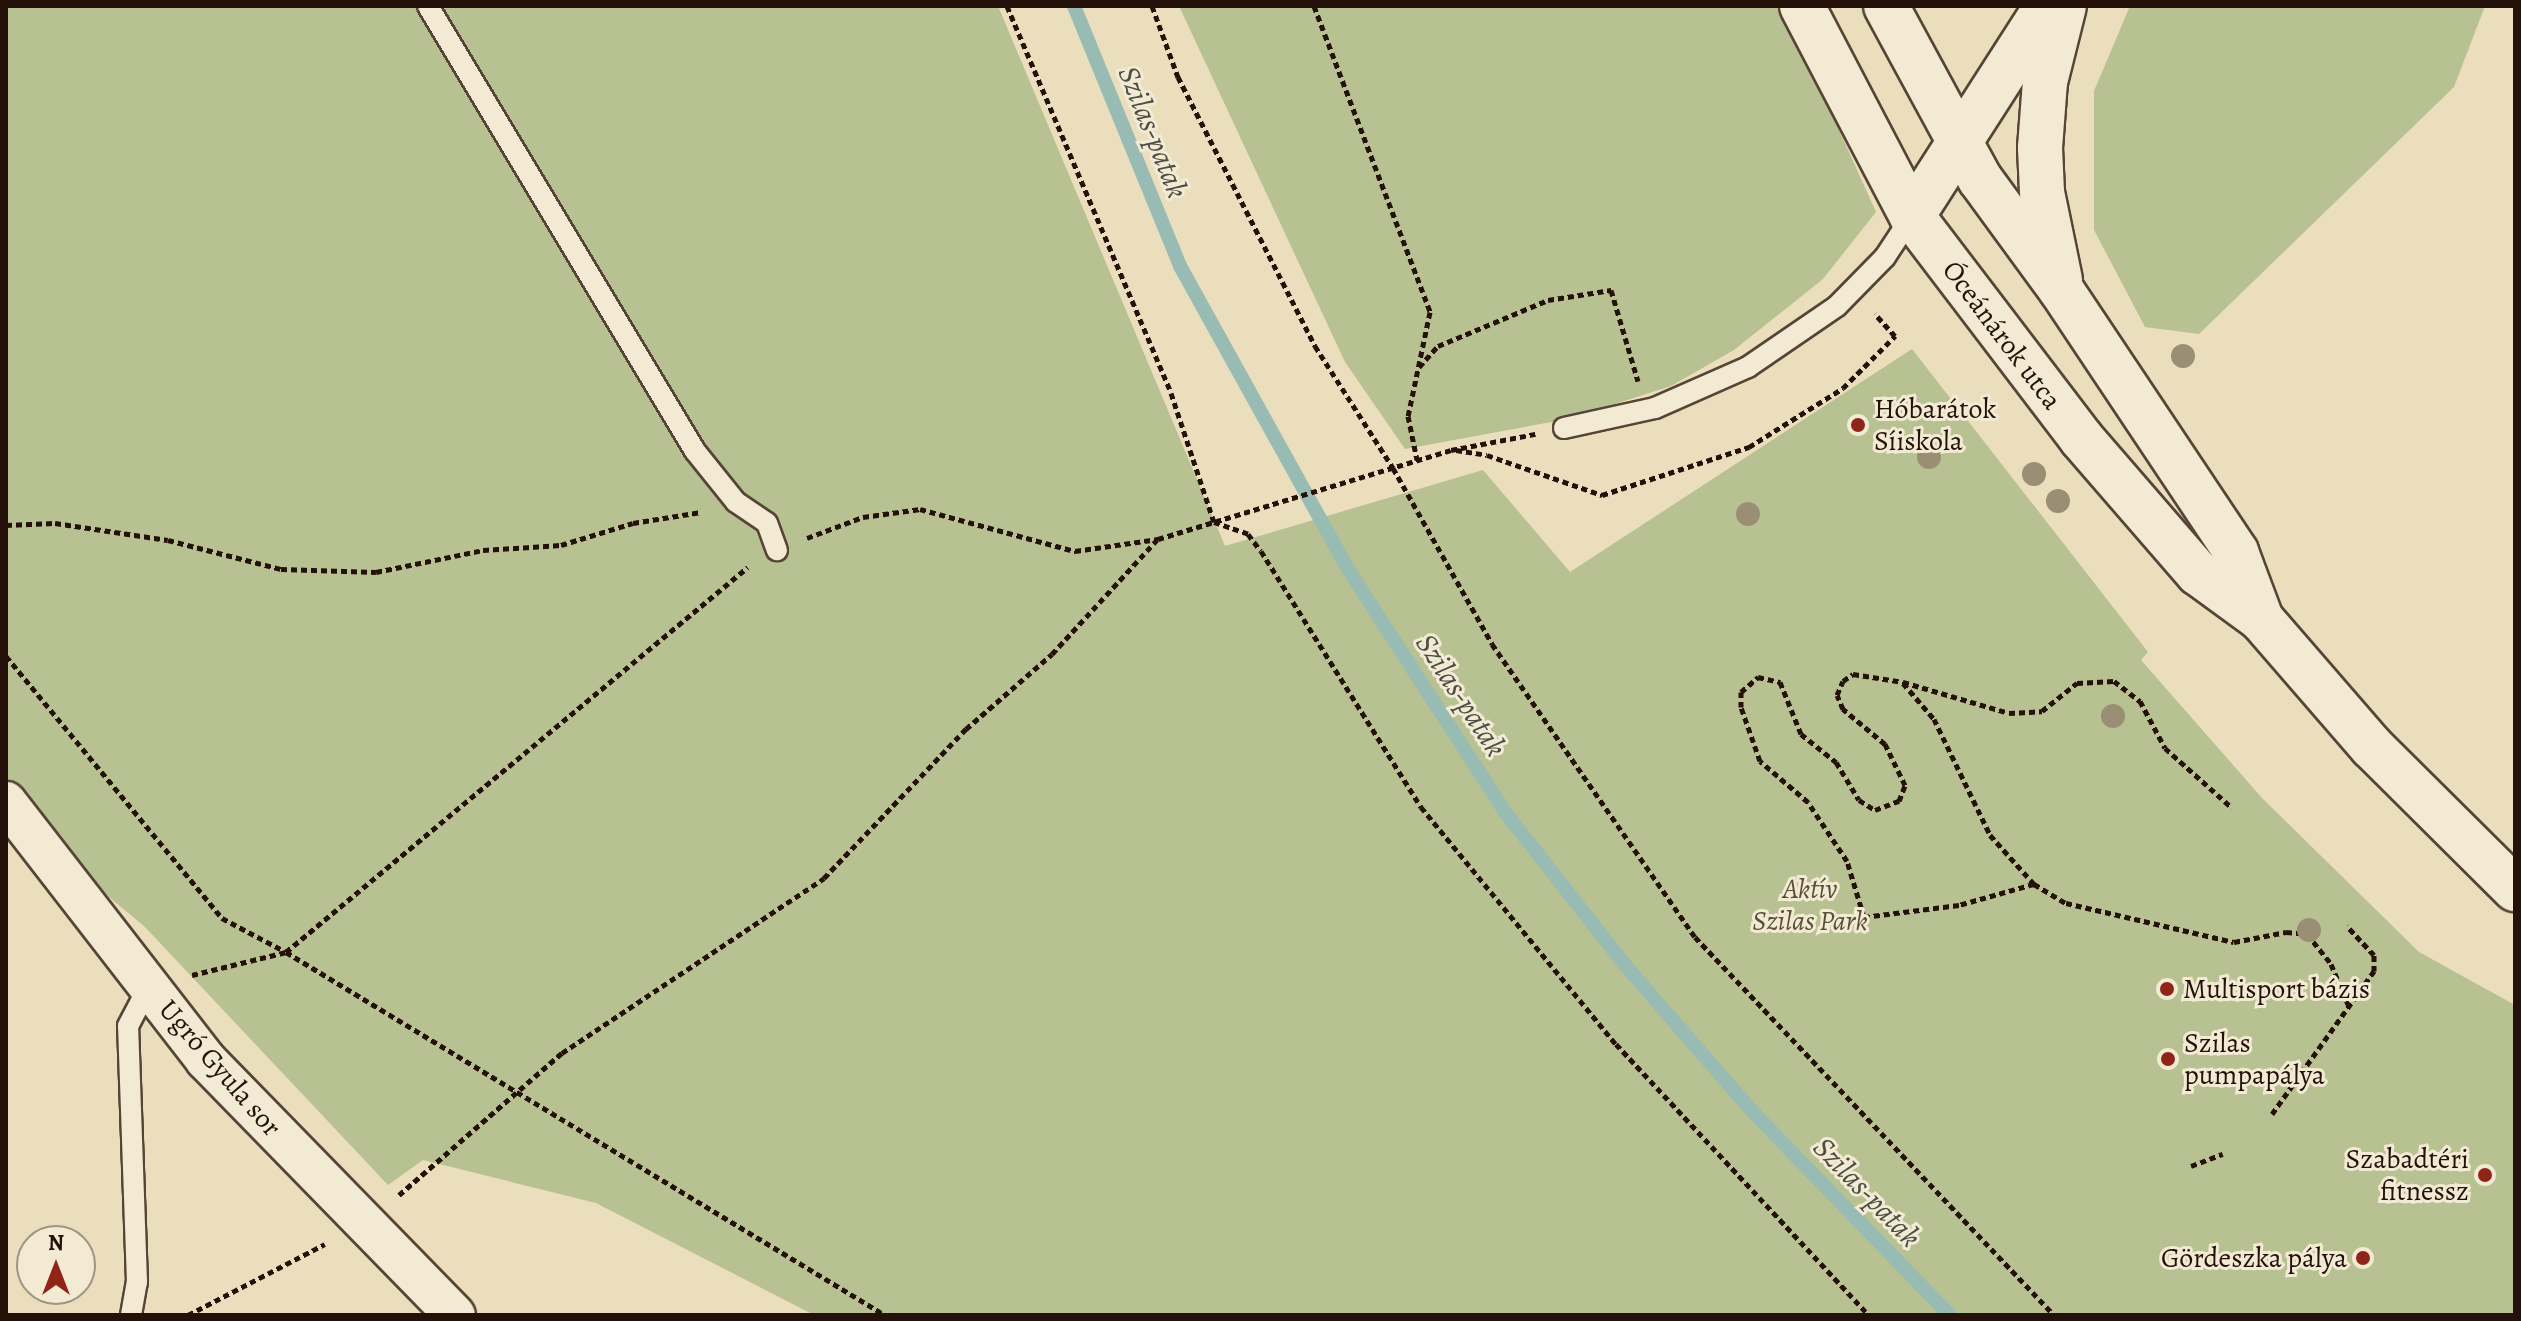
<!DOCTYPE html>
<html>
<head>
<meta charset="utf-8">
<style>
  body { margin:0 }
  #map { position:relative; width:2521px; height:1321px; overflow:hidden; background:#ebdebc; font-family:Alegreya,serif }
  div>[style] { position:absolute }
  .green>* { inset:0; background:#b7c191 }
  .stream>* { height:14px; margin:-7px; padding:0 7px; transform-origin:7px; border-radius:7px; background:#98bcb3 }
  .path>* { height:5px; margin-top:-2.5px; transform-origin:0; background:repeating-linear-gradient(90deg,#24120a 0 6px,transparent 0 10px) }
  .roads { filter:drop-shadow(2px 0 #564536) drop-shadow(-2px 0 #564536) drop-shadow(0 2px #564536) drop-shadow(0 -2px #564536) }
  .service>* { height:20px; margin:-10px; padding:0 10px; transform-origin:10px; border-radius:10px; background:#f2ead3 }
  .minor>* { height:40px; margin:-20px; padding:0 20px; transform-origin:20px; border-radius:20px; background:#f2ead3 }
  .tertiary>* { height:44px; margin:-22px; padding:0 22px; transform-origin:22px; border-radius:22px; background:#f2ead3 }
  .trees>* { width:24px; height:24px; margin:-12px; border-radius:50%; background:#9a8f74 }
  .dots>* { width:22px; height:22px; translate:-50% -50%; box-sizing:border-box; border:4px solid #f2ead3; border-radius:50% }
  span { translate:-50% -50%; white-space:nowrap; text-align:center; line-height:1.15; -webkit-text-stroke:6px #f2ead3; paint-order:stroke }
  .street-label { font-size:28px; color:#24120a }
  .poi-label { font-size:28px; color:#24120a }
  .left { translate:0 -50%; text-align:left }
  .right { translate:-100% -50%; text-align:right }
  .park-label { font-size:28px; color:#574f39; font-style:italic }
  .water-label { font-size:30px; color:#4d4e45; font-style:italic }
  .frame { position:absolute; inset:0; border:8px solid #24120a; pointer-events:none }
  .north { position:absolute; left:16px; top:1225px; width:80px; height:80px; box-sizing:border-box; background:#f2ead3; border:2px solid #a09483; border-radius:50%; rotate:0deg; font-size:22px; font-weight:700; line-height:32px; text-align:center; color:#24120a }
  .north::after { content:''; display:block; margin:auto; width:28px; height:36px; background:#8f2418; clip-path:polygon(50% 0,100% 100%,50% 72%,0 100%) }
</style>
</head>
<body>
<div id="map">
  <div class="green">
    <div style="clip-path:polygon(6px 6px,998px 6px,1225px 546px,1483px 470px,1570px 572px,1912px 349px,2148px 652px,2141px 660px,2262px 798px,2419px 952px,2515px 1005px,2515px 1315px,814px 1315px,596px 1203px,423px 1160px,388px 1185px,144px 926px,6px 812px)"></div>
    <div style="clip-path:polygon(1179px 6px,1783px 6px,1876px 212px,1823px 279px,1734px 350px,1671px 386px,1568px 419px,1405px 449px,1345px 362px)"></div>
    <div style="clip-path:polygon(2130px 6px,2485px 6px,2454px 87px,2199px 334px,2145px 327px,2094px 230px,2094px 91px)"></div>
  </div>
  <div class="stream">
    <div style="left:1074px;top:6px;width:281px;rotate:67.8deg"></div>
    <div style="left:1180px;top:266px;width:343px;rotate:61deg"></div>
    <div style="left:1346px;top:566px;width:293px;rotate:57.1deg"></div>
    <div style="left:1505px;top:812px;width:194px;rotate:51.9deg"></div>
    <div style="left:1625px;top:965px;width:194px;rotate:49deg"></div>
    <div style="left:1752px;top:1111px;width:284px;rotate:45.9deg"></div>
  </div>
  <div class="path">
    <div style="left:1007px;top:6px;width:420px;rotate:67deg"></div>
    <div style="left:1171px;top:393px;width:136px;rotate:71.6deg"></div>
    <div style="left:1214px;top:522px;width:36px;rotate:19deg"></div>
    <div style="left:1248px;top:534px;width:21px;rotate:53deg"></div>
    <div style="left:1261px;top:551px;width:302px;rotate:58deg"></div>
    <div style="left:1421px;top:807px;width:307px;rotate:50.6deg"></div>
    <div style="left:1616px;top:1044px;width:371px;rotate:47deg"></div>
    <div style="left:1152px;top:6px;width:76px;rotate:69.9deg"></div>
    <div style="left:1178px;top:77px;width:302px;rotate:63deg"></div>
    <div style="left:1315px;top:346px;width:145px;rotate:57.4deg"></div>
    <div style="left:1393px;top:468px;width:202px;rotate:60.6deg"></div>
    <div style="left:1492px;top:644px;width:356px;rotate:55.3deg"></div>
    <div style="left:1695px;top:937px;width:521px;rotate:46.48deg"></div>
    <div style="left:1314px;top:6px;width:327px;rotate:69.2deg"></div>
    <div style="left:1430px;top:312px;width:106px;rotate:101.9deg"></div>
    <div style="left:1408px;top:416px;width:45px;rotate:78.4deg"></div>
    <div style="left:1419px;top:367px;width:28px;rotate:-48deg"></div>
    <div style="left:1438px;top:346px;width:119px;rotate:-22.7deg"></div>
    <div style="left:1548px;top:300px;width:64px;rotate:-9deg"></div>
    <div style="left:1611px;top:290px;width:95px;rotate:73.5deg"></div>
    <div style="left:1456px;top:450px;width:31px;rotate:9deg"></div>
    <div style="left:1487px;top:455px;width:122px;rotate:19.2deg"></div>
    <div style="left:1602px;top:495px;width:155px;rotate:-18.1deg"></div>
    <div style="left:1749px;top:447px;width:111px;rotate:-32.1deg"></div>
    <div style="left:1843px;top:388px;width:74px;rotate:-45deg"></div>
    <div style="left:1895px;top:336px;width:30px;rotate:-132deg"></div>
    <div style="left:6px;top:525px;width:49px;rotate:-2.3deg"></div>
    <div style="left:55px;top:523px;width:114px;rotate:8.6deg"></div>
    <div style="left:168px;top:540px;width:117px;rotate:14.4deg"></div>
    <div style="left:281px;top:569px;width:95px;rotate:1.8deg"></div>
    <div style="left:376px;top:572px;width:109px;rotate:-11.6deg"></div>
    <div style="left:483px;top:550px;width:78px;rotate:-3.7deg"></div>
    <div style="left:561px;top:545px;width:75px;rotate:-17deg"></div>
    <div style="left:633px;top:523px;width:69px;rotate:-9.2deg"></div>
    <div style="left:807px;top:538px;width:60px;rotate:-20.6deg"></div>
    <div style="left:863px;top:517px;width:58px;rotate:-8deg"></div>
    <div style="left:920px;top:509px;width:161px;rotate:15.2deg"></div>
    <div style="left:1075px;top:551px;width:84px;rotate:-8.2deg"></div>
    <div style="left:1158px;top:539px;width:306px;rotate:-16.9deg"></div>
    <div style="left:1451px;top:450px;width:86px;rotate:-10.8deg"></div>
    <div style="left:6px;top:656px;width:340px;rotate:50.5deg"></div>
    <div style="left:222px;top:918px;width:72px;rotate:28deg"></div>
    <div style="left:286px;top:952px;width:700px;rotate:31.22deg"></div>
    <div style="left:1903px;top:683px;width:48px;rotate:49.3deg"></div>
    <div style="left:1934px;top:719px;width:129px;rotate:64.2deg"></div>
    <div style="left:1990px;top:835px;width:66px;rotate:48.1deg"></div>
    <div style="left:2034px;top:884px;width:37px;rotate:31deg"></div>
    <div style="left:2066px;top:903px;width:172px;rotate:13.1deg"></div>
    <div style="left:2234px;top:942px;width:53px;rotate:-10.9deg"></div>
    <div style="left:2286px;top:932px;width:21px;rotate:5deg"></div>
    <div style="left:2307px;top:934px;width:38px;rotate:51deg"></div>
    <div style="left:2331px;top:964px;width:49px;rotate:67.1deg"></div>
    <div style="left:2034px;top:884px;width:78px;rotate:164.4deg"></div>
    <div style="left:1959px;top:905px;width:96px;rotate:172.8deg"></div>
    <div style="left:1864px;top:917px;width:59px;rotate:-106.9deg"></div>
    <div style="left:1847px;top:861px;width:71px;rotate:-123.5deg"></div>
    <div style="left:1808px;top:802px;width:63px;rotate:-139.5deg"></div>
    <div style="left:1760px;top:761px;width:57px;rotate:-109.4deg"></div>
    <div style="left:1741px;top:707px;width:15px;rotate:-90deg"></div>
    <div style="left:1741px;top:692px;width:23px;rotate:-41deg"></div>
    <div style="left:1758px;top:677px;width:23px;rotate:13deg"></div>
    <div style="left:1780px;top:682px;width:56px;rotate:68deg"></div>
    <div style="left:1801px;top:734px;width:45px;rotate:38.7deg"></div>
    <div style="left:1836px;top:762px;width:44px;rotate:58.8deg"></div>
    <div style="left:1859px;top:800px;width:19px;rotate:32deg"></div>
    <div style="left:1875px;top:810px;width:26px;rotate:-21deg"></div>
    <div style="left:1899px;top:801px;width:17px;rotate:-69deg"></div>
    <div style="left:1905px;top:785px;width:46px;rotate:-116deg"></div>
    <div style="left:1885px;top:744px;width:55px;rotate:-140.2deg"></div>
    <div style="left:1843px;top:709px;width:15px;rotate:-113deg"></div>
    <div style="left:1837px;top:695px;width:15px;rotate:-67deg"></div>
    <div style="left:1843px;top:681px;width:12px;rotate:-35deg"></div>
    <div style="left:1853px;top:674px;width:51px;rotate:9.1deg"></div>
    <div style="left:1903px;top:682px;width:110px;rotate:16.3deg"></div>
    <div style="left:2009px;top:713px;width:33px;rotate:-3deg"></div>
    <div style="left:2042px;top:711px;width:45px;rotate:-38.7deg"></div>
    <div style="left:2077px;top:683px;width:37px;rotate:-3deg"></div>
    <div style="left:2114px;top:681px;width:33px;rotate:38deg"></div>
    <div style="left:2140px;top:701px;width:53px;rotate:62deg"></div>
    <div style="left:2165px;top:748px;width:90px;rotate:41.8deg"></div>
    <div style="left:192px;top:975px;width:97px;rotate:-13.7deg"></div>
    <div style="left:286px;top:952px;width:601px;rotate:-39.81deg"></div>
    <div style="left:2272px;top:1114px;width:176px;rotate:-54.5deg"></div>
    <div style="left:2374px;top:971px;width:16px;rotate:-90deg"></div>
    <div style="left:2374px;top:955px;width:40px;rotate:-133deg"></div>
    <div style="left:2191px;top:1166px;width:34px;rotate:-21deg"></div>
    <div style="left:399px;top:1195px;width:216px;rotate:-41.1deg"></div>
    <div style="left:562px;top:1053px;width:315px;rotate:-33.7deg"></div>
    <div style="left:824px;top:878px;width:206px;rotate:-46.4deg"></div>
    <div style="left:966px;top:729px;width:114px;rotate:-41.1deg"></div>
    <div style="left:1052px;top:654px;width:155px;rotate:-47.4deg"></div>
    <div style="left:188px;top:1315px;width:154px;rotate:-27.4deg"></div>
  </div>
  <div class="roads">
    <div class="service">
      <div style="left:428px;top:6px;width:519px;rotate:59.04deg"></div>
      <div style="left:695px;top:451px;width:65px;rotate:51.2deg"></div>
      <div style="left:736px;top:502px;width:37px;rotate:34deg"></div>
      <div style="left:767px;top:523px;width:29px;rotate:70deg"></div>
      <div style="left:1564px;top:428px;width:93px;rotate:-12.4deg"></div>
      <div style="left:1655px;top:408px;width:102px;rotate:-23.8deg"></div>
      <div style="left:1748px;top:367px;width:108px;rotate:-34.4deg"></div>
      <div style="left:1837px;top:306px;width:69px;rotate:-45.6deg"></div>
      <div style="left:1885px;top:257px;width:49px;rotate:-56.6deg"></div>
      <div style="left:131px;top:1315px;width:34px;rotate:-80deg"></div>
      <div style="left:137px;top:1282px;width:256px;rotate:-92deg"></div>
      <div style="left:128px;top:1026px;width:45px;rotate:-62.3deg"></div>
    </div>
    <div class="minor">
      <div style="left:6px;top:802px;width:326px;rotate:52.2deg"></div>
      <div style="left:206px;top:1060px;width:356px;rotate:45.7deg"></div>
    </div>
    <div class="tertiary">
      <div style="left:1802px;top:6px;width:237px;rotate:62.4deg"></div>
      <div style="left:1912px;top:216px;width:279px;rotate:52.7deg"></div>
      <div style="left:2081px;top:438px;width:179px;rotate:49.1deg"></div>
      <div style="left:2198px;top:573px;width:78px;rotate:36.1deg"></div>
      <div style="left:2261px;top:619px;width:169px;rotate:49.1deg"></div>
      <div style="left:2372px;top:747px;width:202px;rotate:44.8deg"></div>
      <div style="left:1886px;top:6px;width:197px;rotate:61.5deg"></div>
      <div style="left:1980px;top:179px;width:139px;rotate:53.8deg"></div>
      <div style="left:2062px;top:291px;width:314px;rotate:56.3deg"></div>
      <div style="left:2236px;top:552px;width:72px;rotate:69.5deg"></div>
      <div style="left:1912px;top:216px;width:250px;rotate:-57.3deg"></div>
      <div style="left:2060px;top:280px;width:90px;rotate:-101.6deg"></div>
      <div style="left:2042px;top:192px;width:44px;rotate:-92.6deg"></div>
      <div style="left:2040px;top:148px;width:66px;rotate:-85.7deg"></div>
      <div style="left:2045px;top:82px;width:78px;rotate:-76deg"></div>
    </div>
  </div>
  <div class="trees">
    <div style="left:2183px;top:356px"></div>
    <div style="left:1929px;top:457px"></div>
    <div style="left:2034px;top:474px"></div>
    <div style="left:2058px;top:501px"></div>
    <div style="left:1748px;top:514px"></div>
    <div style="left:2113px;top:716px"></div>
    <div style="left:2309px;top:930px"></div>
  </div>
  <div class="dots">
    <div style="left:1858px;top:425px;background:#8f2418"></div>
    <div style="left:2167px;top:989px;background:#8f2418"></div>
    <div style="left:2168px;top:1059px;background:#8f2418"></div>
    <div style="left:2485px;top:1175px;background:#8f2418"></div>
    <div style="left:2363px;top:1258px;background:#8f2418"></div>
  </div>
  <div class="street-label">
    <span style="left:2002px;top:335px;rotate:53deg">Óceánárok utca</span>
    <span style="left:220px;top:1068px;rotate:49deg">Ugró Gyula sor</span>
  </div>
  <div class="poi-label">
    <span class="left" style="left:1874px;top:425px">Hóbarátok<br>Síiskola</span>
    <span class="left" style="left:2183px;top:989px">Multisport bázis</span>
    <span class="left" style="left:2184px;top:1059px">Szilas<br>pumpapálya</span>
    <span class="right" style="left:2469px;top:1175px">Szabadtéri<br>fitnessz</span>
    <span class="right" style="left:2347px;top:1258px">Gördeszka pálya</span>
  </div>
  <div class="park-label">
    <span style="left:1810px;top:905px">Aktív<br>Szilas Park</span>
  </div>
  <div class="water-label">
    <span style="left:1153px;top:132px;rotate:68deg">Szilas-patak</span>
    <span style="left:1461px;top:695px;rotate:57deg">Szilas-patak</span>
    <span style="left:1867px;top:1192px;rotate:46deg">Szilas-patak</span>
  </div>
  <div class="frame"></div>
  <div class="north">N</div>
</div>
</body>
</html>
